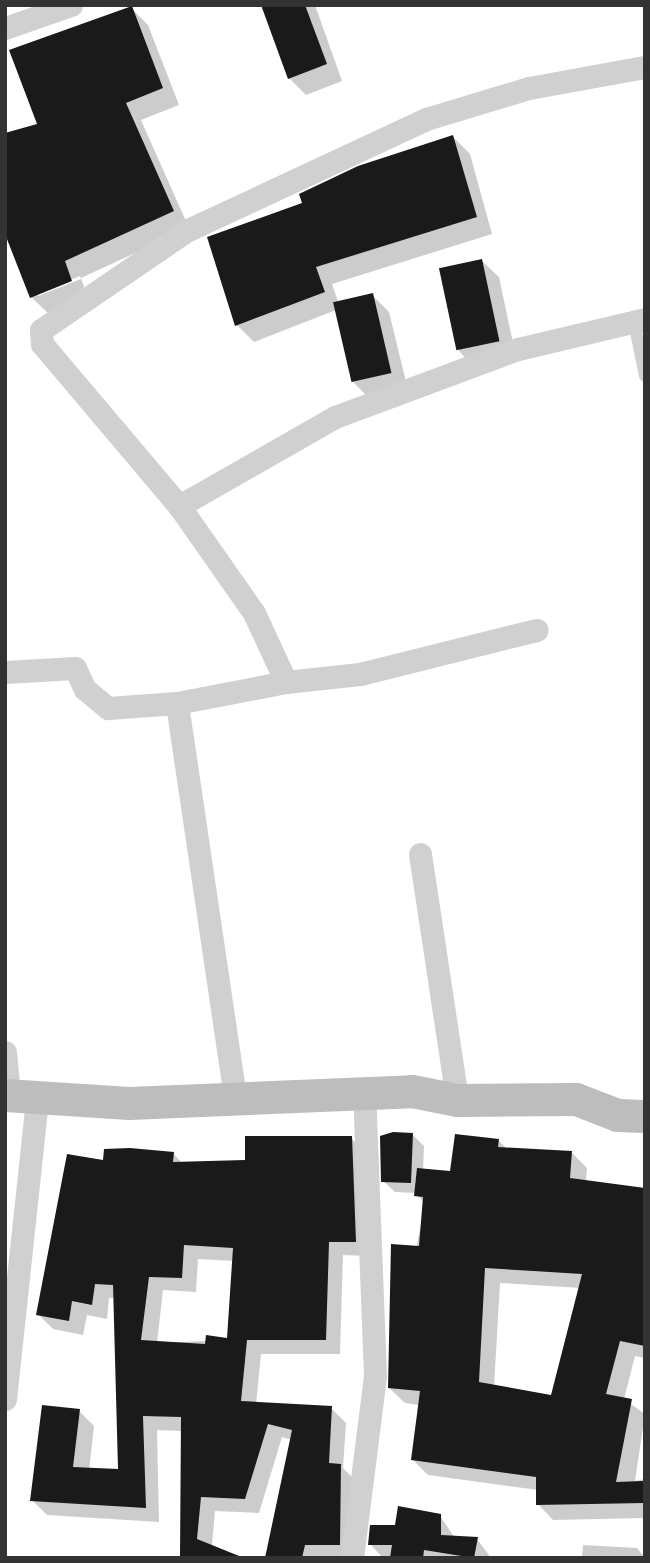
<!DOCTYPE html>
<html>
<head>
<meta charset="utf-8">
<style>
  body { margin:0 }
  #map { position:relative; width:650px; height:1563px; overflow:hidden; background:#fff; font-family:"Open Sans",sans-serif }
  div>[style] { position:absolute }
  .shadow>* { inset:0; background:#0003 }
  .building>* { inset:0; background:#1a1a1a; transform-origin:0 0 }
  .service>* { height:12px; margin:-6px; padding:0 6px; transform-origin:6px; border-radius:6px; background:#d0d0d0 }
  .minor>* { height:23px; margin:-11.5px; padding:0 11.5px; transform-origin:11.5px; border-radius:11.5px; background:#d0d0d0 }
  .secondary>* { height:33px; margin:-16.5px; padding:0 16.5px; transform-origin:16.5px; border-radius:16.5px; background:#bdbdbd }
  span { translate:-50% -50%; white-space:nowrap; text-align:center; line-height:1.15; -webkit-text-stroke:7px #fff; paint-order:stroke }
  .frame { position:absolute; inset:0; border:7px solid #333; pointer-events:none }
</style>
</head>
<body>
<div id="map">
  <div class="shadow">
    <div style="clip-path:polygon(262px 5px,315px 5px,342px 81px,306px 95px,289px 78px)"></div>
    <div style="clip-path:polygon(evenodd,131px 8px,148px 25px,179px 105px,141px 120px,189px 228px,81px 278px,88px 298px,48px 313px,31px 297px,40px 125px,131px 8px,80px 276px,81px 279px,38px 296px,38px 293px,80px 276px)"></div>
    <div style="clip-path:polygon(453px 137px,470px 154px,492px 234px,332px 284px,339px 304px,372px 295px,389px 312px,408px 390px,371px 400px,354px 383px,336px 310px,254px 342px,237px 325px,304px 204px)"></div>
    <div style="clip-path:polygon(482px 261px,499px 277px,516px 357px,475px 368px,459px 351px)"></div>
    <div style="clip-path:polygon(evenodd,412px 1134px,424px 1146px,423px 1171px,452px 1173px,498px 1140px,507px 1149px,571px 1152px,587px 1168px,586px 1182px,645px 1190px,645px 1358px,635px 1356px,624px 1399px,645px 1414px,635px 1481px,645px 1479px,645px 1518px,553px 1520px,538px 1504px,538px 1490px,428px 1475px,412px 1459px,420px 1405px,405px 1403px,389px 1388px,425px 1204px,416px 1193px,395px 1192px,383px 1181px,412px 1134px,500px 1283px,581px 1288px,552px 1397px,494px 1387px,500px 1283px)"></div>
    <div style="clip-path:polygon(evenodd,351px 1138px,366px 1153px,370px 1256px,343px 1255px,340px 1354px,261px 1354px,256px 1404px,331px 1408px,346px 1423px,343px 1468px,355px 1480px,354px 1558px,266px 1558px,292px 1440px,282px 1437px,259px 1513px,215px 1511px,212px 1545px,236px 1558px,181px 1558px,182px 1431px,157px 1430px,159px 1522px,47px 1515px,32px 1500px,79px 1411px,94px 1426px,89px 1470px,119px 1471px,115px 1298px,109px 1298px,107px 1319px,87px 1315px,83px 1335px,53px 1329px,38px 1314px,105px 1162px,173px 1153px,183px 1164px,247px 1161px,351px 1138px,198px 1259px,234px 1261px,228px 1340px,157px 1343px,163px 1290px,196px 1292px,198px 1259px)"></div>
    <div style="clip-path:polygon(440px 1516px,455px 1538px,477px 1539px,491px 1558px,383px 1558px,370px 1544px,396px 1526px)"></div>
    <div style="clip-path:polygon(583px 1545px,637px 1548px,645px 1558px,582px 1558px)"></div>
  </div>
  <div class="building">
    <div style="clip-path:polygon(261px 5px,305px 5px,327px 64px,288px 79px)"></div>
    <div style="clip-path:polygon(132px 6px,163px 88px,126px 103px,174px 211px,65px 261px,72px 281px,30px 298px,5px 234px,5px 133px,37px 124px,9px 50px)"></div>
    <div style="clip-path:polygon(453px 135px,477px 217px,316px 267px,325px 292px,235px 326px,207px 237px,302px 203px,299px 194px,358px 166px)"></div>
    <div style="left:482px;top:259px;width:84px;height:44px;rotate:78deg"></div>
    <div style="left:373px;top:293px;width:82px;height:41px;rotate:77deg"></div>
    <div style="clip-path:polygon(393px 1132px,413px 1133px,411px 1183px,381px 1182px,380px 1136px)"></div>
    <div style="clip-path:polygon(evenodd,455px 1134px,499px 1139px,498px 1147px,572px 1151px,570px 1178px,645px 1188px,645px 1346px,620px 1341px,606px 1394px,632px 1399px,616px 1482px,643px 1481px,644px 1503px,536px 1505px,536px 1477px,411px 1460px,420px 1391px,388px 1388px,391px 1244px,419px 1246px,423px 1197px,414px 1196px,417px 1168px,450px 1171px,455px 1134px,485px 1268px,582px 1274px,551px 1395px,479px 1382px,485px 1268px)"></div>
    <div style="clip-path:polygon(evenodd,245px 1136px,352px 1136px,356px 1242px,329px 1242px,326px 1340px,247px 1340px,241px 1401px,332px 1406px,329px 1463px,341px 1464px,340px 1545px,305px 1545px,302px 1558px,265px 1558px,292px 1430px,268px 1424px,245px 1499px,201px 1497px,197px 1539px,244px 1558px,180px 1558px,181px 1417px,143px 1416px,146px 1508px,30px 1501px,42px 1405px,80px 1409px,73px 1467px,118px 1469px,113px 1285px,95px 1284px,92px 1305px,72px 1301px,69px 1321px,36px 1315px,67px 1154px,103px 1160px,104px 1149px,130px 1148px,174px 1152px,173px 1162px,245px 1160px,245px 1136px,184px 1245px,233px 1248px,227px 1338px,206px 1335px,205px 1344px,141px 1340px,149px 1277px,182px 1278px,184px 1245px)"></div>
    <div style="clip-path:polygon(398px 1506px,441px 1514px,441px 1535px,478px 1537px,474px 1558px,424px 1550px,423px 1558px,390px 1558px,392px 1545px,368px 1545px,370px 1525px,395px 1525px)"></div>
  </div>
  <div class="service">
    <div style="left:634px;top:322px;width:55px;rotate:78.5deg"></div>
  </div>
  <div class="minor">
    <div style="left:5px;top:28px;width:70px;rotate:-19.2deg"></div>
    <div style="left:179px;top:506px;width:180px;rotate:-29.7deg"></div>
    <div style="left:335px;top:417px;width:195px;rotate:-20.4deg"></div>
    <div style="left:518px;top:349px;width:130px;rotate:-13.3deg"></div>
    <div style="left:5px;top:672px;width:70px;rotate:-3.3deg"></div>
    <div style="left:75px;top:668px;width:23px;rotate:65deg"></div>
    <div style="left:85px;top:689px;width:30px;rotate:40deg"></div>
    <div style="left:108px;top:708px;width:69px;rotate:-4.1deg"></div>
    <div style="left:286px;top:682px;width:74px;rotate:-6.2deg"></div>
    <div style="left:360px;top:674px;width:182px;rotate:-14deg"></div>
    <div style="left:420px;top:854px;width:249px;rotate:81.4deg"></div>
    <div style="left:5px;top:1052px;width:43px;rotate:84.7deg"></div>
    <div style="left:235px;top:1097px;width:398px;rotate:-98.4deg"></div>
    <div style="left:177px;top:703px;width:111px;rotate:-10.9deg"></div>
    <div style="left:286px;top:682px;width:76px;rotate:-114.9deg"></div>
    <div style="left:254px;top:613px;width:131px;rotate:-125deg"></div>
    <div style="left:179px;top:506px;width:212px;rotate:-130.2deg"></div>
    <div style="left:42px;top:344px;width:14px;rotate:-94deg"></div>
    <div style="left:41px;top:330px;width:176px;rotate:-34.3deg"></div>
    <div style="left:186px;top:231px;width:265px;rotate:-25deg"></div>
    <div style="left:426px;top:119px;width:108px;rotate:-16.8deg"></div>
    <div style="left:529px;top:88px;width:118px;rotate:-10.3deg"></div>
    <div style="left:5px;top:1399px;width:303px;rotate:-83.9deg"></div>
    <div style="left:352px;top:1558px;width:183px;rotate:-82.8deg"></div>
    <div style="left:375px;top:1376px;width:283px;rotate:-92.2deg"></div>
  </div>
  <div class="secondary">
    <div style="left:5px;top:1095px;width:124px;rotate:3.7deg"></div>
    <div style="left:129px;top:1103px;width:283px;rotate:-2.4deg"></div>
    <div style="left:412px;top:1091px;width:46px;rotate:11.3deg"></div>
    <div style="left:457px;top:1100px;width:119px;rotate:-0.5deg"></div>
    <div style="left:576px;top:1099px;width:44px;rotate:21.3deg"></div>
    <div style="left:617px;top:1115px;width:28px;rotate:2deg"></div>
  </div>
  <div class="frame"></div>
</div>
</body>
</html>
